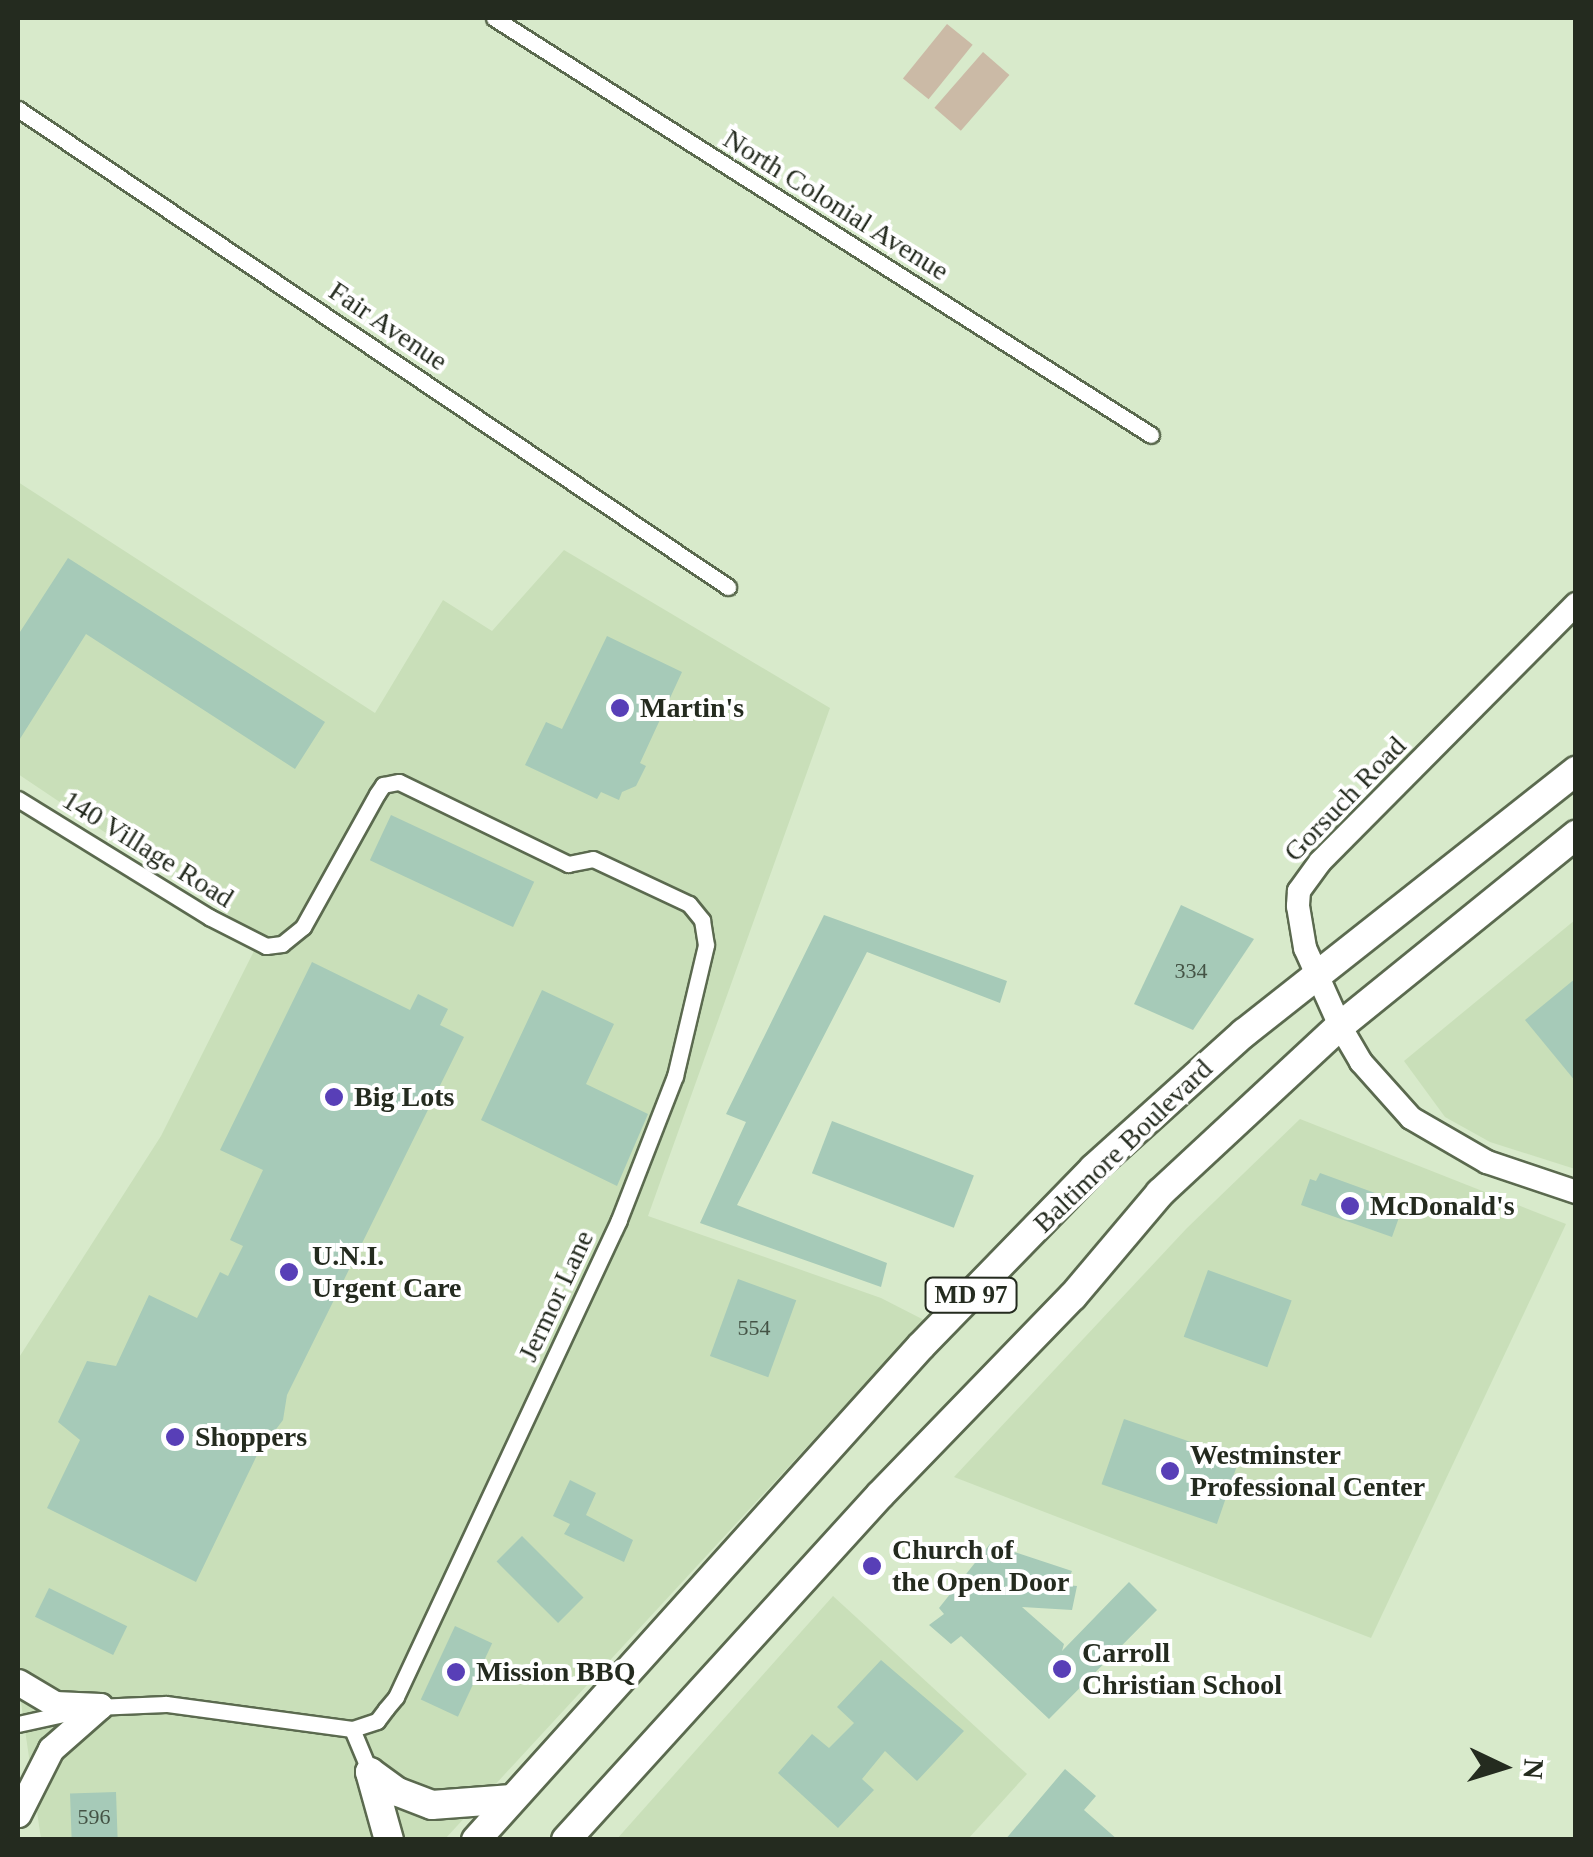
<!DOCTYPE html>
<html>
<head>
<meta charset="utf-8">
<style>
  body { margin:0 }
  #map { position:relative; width:1593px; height:1857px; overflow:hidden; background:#d8eacb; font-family:Georgia,serif }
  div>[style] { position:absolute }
  .built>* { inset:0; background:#c9dfb9 }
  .green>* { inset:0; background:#cbbaa6; transform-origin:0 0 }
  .building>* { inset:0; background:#a6cab8; transform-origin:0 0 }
  .roads { filter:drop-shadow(2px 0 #5b6a4f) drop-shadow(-2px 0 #5b6a4f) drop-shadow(0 2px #5b6a4f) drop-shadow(0 -2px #5b6a4f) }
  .street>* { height:15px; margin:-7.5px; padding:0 7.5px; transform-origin:7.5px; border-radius:7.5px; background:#fff }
  .secondary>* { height:22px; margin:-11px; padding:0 11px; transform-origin:11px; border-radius:11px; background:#fff }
  .primary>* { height:25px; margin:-12.5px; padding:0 12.5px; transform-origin:12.5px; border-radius:12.5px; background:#fff }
  .highway>* { height:28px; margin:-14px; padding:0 14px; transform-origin:14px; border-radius:14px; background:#fff }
  .dots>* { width:28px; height:28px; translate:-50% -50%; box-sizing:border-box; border:5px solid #fff; border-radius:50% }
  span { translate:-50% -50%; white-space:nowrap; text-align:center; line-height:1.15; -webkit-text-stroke:8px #fff; paint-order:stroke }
  .number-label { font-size:22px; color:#445345 }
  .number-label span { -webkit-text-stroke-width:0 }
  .shield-label span { padding:2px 8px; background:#fff; border:2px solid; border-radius:8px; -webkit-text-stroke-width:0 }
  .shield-label { font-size:25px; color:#242b1f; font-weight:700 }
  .street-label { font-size:28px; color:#242b1f }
  .poi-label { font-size:28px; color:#242b1f; font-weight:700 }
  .left { translate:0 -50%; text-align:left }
  .frame { position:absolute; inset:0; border:20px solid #242b1f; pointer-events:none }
  .north { position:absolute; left:1453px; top:1717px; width:100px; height:100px; -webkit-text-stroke:8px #fff; paint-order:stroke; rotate:94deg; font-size:28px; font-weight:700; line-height:40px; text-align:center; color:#242b1f }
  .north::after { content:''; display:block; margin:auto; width:35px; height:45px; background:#242b1f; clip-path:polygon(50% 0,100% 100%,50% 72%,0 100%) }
</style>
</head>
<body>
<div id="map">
  <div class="built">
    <div style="clip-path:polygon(18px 482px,375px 713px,443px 600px,492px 631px,564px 550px,830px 708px,648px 1216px,881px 1298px,924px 1320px,445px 1839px,41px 1839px,18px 1682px,18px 1359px,161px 1136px,261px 937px,18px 774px)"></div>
    <div style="clip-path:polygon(1575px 920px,1575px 1169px,1490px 1142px,1445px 1117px,1404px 1061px)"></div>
    <div style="clip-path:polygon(1300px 1119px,1566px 1224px,1371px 1638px,954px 1477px,1187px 1228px)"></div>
    <div style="clip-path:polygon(833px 1596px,1027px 1774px,968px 1839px,616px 1840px)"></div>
  </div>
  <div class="green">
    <div style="left:947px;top:24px;width:33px;height:70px;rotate:39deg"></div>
    <div style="left:983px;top:52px;width:35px;height:74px;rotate:41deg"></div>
  </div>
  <div class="building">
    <div style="clip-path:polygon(68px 558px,325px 722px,295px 769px,86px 634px,18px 742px,18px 635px)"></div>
    <div style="clip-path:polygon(607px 636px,682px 672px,640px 763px,646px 766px,636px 786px,622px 792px,619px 800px,601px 792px,597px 799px,525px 765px,546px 722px,562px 729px)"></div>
    <div style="left:391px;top:815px;width:158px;height:50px;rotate:25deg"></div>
    <div style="clip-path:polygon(1181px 905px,1254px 939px,1193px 1030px,1134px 1004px)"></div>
    <div style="clip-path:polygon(824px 915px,1007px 981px,1000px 1003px,867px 952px,737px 1205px,887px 1263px,881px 1287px,700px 1223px,746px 1122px,726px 1114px)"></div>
    <div style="clip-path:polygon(312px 962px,410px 1010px,418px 994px,448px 1009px,440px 1025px,464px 1037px,287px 1395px,283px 1420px,258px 1453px,196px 1582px,47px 1508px,80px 1440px,58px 1422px,87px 1361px,116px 1366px,149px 1295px,197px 1318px,220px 1272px,228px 1276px,243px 1246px,230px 1240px,263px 1170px,220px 1150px)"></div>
    <div style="clip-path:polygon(1576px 978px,1576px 1082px,1525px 1020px)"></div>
    <div style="clip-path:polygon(542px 990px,614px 1024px,586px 1084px,648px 1114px,617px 1186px,481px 1120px)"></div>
    <div style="left:832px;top:1121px;width:152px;height:56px;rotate:21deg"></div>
    <div style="clip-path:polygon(1320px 1173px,1397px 1201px,1395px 1207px,1402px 1209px,1392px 1237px,1301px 1205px,1310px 1179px,1316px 1181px)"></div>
    <div style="left:1208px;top:1270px;width:89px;height:71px;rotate:20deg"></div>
    <div style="left:738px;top:1279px;width:62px;height:82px;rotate:20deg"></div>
    <div style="left:1124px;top:1419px;width:122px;height:69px;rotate:19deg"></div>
    <div style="clip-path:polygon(570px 1480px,596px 1493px,586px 1515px,633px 1540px,624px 1562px,564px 1534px,570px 1524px,553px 1516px)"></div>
    <div style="left:522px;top:1536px;width:87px;height:36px;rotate:45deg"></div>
    <div style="clip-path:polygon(990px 1544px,1072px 1571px,1066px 1585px,1077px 1586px,1072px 1610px,1022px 1607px,1064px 1644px,1062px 1651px,1129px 1582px,1157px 1610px,1049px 1719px,961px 1636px,951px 1644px,929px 1625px,944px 1614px,939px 1608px)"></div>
    <div style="left:49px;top:1588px;width:87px;height:32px;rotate:26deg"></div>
    <div style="left:455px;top:1626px;width:41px;height:81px;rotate:25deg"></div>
    <div style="clip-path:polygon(881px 1660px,964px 1731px,917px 1781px,885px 1751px,862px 1779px,874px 1790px,838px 1828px,778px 1773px,812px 1734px,829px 1748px,854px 1723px,837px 1707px)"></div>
    <div style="clip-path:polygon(1065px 1769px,1096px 1796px,1084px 1810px,1118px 1840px,1005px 1840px)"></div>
    <div style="left:116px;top:1792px;width:48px;height:46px;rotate:88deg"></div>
  </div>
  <div class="roads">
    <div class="street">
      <div style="left:494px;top:18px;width:778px;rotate:32.4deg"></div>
      <div style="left:18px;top:109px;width:856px;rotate:33.95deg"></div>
      <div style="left:18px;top:799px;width:225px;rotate:31.7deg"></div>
      <div style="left:209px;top:917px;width:64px;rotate:27deg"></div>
      <div style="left:266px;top:946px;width:16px;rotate:-7deg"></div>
      <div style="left:282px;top:944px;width:27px;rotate:-39deg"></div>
      <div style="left:303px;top:927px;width:152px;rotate:-60.9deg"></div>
      <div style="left:377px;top:794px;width:11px;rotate:-56deg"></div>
      <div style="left:383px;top:785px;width:16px;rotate:-11deg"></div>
      <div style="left:399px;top:782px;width:188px;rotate:25.9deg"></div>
      <div style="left:568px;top:864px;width:25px;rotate:-11deg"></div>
      <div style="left:593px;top:859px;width:106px;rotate:25.1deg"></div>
      <div style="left:689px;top:904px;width:21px;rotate:51deg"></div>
      <div style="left:702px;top:920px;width:25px;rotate:81deg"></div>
      <div style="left:706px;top:945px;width:135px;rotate:103.3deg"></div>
      <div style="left:675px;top:1076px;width:155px;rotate:111.3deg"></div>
      <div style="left:619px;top:1220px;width:527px;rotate:115.06deg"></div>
      <div style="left:396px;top:1697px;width:16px;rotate:130deg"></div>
      <div style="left:386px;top:1709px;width:15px;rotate:127deg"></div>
      <div style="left:377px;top:1721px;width:26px;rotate:162deg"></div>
      <div style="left:352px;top:1729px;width:188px;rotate:-172.3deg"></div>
      <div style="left:166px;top:1704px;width:71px;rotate:177.6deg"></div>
      <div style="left:18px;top:1724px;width:55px;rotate:-12.5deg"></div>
      <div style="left:352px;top:1729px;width:47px;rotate:67.3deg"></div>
    </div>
    <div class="secondary">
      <div style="left:1576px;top:604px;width:363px;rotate:134.8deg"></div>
      <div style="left:1320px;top:862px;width:36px;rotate:126deg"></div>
      <div style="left:1299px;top:891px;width:15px;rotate:94deg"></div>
      <div style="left:1298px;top:906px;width:43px;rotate:80.5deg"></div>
      <div style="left:1305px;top:948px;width:85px;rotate:65.8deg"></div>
      <div style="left:1340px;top:1026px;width:42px;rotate:59.7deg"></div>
      <div style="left:1361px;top:1062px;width:75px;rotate:48.2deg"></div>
      <div style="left:1411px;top:1118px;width:88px;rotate:30.1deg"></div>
      <div style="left:1487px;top:1162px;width:94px;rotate:18.6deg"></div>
    </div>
    <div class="primary">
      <div style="left:18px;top:1682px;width:43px;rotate:30.7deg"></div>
      <div style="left:55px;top:1704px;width:45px;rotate:2.5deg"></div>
      <div style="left:18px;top:1814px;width:73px;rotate:-63.1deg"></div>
      <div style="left:51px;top:1749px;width:65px;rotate:-41.3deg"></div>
    </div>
    <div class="highway">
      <div style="left:370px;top:1772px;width:34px;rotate:36deg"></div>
      <div style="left:398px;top:1792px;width:36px;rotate:21deg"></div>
      <div style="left:432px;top:1805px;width:80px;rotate:-4.3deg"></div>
      <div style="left:370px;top:1772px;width:71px;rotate:74.4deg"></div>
      <div style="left:476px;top:1840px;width:665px;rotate:-47.99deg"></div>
      <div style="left:921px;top:1346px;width:248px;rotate:-45.8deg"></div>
      <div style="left:1094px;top:1168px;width:202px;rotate:-42deg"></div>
      <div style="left:1244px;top:1033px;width:423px;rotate:-38.3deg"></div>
      <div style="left:566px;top:1840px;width:466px;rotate:-47.7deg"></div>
      <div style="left:880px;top:1495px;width:277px;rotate:-45.9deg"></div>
      <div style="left:1073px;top:1296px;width:135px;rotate:-49.8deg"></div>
      <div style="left:1160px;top:1193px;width:246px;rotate:-42.9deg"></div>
      <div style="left:1340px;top:1026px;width:304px;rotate:-39deg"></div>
    </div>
  </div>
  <div class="dots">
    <div style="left:620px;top:708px;background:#583fb7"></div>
    <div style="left:334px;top:1097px;background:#583fb7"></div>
    <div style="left:1350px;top:1206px;background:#583fb7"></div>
    <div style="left:289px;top:1272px;background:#583fb7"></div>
    <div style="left:175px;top:1437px;background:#583fb7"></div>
    <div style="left:1170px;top:1471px;background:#583fb7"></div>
    <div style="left:872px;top:1566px;background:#583fb7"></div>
    <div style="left:1062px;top:1669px;background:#583fb7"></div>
    <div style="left:456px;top:1672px;background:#583fb7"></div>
  </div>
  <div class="number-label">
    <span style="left:1191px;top:971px">334</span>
    <span style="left:754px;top:1328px">554</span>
    <span style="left:94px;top:1817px">596</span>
  </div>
  <div class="shield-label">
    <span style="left:971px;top:1295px">MD 97</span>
  </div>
  <div class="street-label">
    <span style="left:836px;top:205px;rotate:32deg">North Colonial Avenue</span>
    <span style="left:388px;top:326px;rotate:34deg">Fair Avenue</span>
    <span style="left:1345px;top:799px;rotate:-46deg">Gorsuch Road</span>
    <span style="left:148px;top:849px;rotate:32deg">140 Village Road</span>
    <span style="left:1123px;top:1146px;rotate:-44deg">Baltimore Boulevard</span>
    <span style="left:556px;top:1296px;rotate:-65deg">Jermor Lane</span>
  </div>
  <div class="poi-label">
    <span class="left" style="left:640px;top:708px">Martin's</span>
    <span class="left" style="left:354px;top:1097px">Big Lots</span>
    <span class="left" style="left:1370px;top:1206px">McDonald's</span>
    <span class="left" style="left:312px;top:1272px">U.N.I.<br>Urgent Care</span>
    <span class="left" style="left:195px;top:1437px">Shoppers</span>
    <span class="left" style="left:1190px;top:1471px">Westminster<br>Professional Center</span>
    <span class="left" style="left:892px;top:1566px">Church of<br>the Open Door</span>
    <span class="left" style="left:1082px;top:1669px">Carroll<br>Christian School</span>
    <span class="left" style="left:476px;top:1672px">Mission BBQ</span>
  </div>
  <div class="frame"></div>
  <div class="north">N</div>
</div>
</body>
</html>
